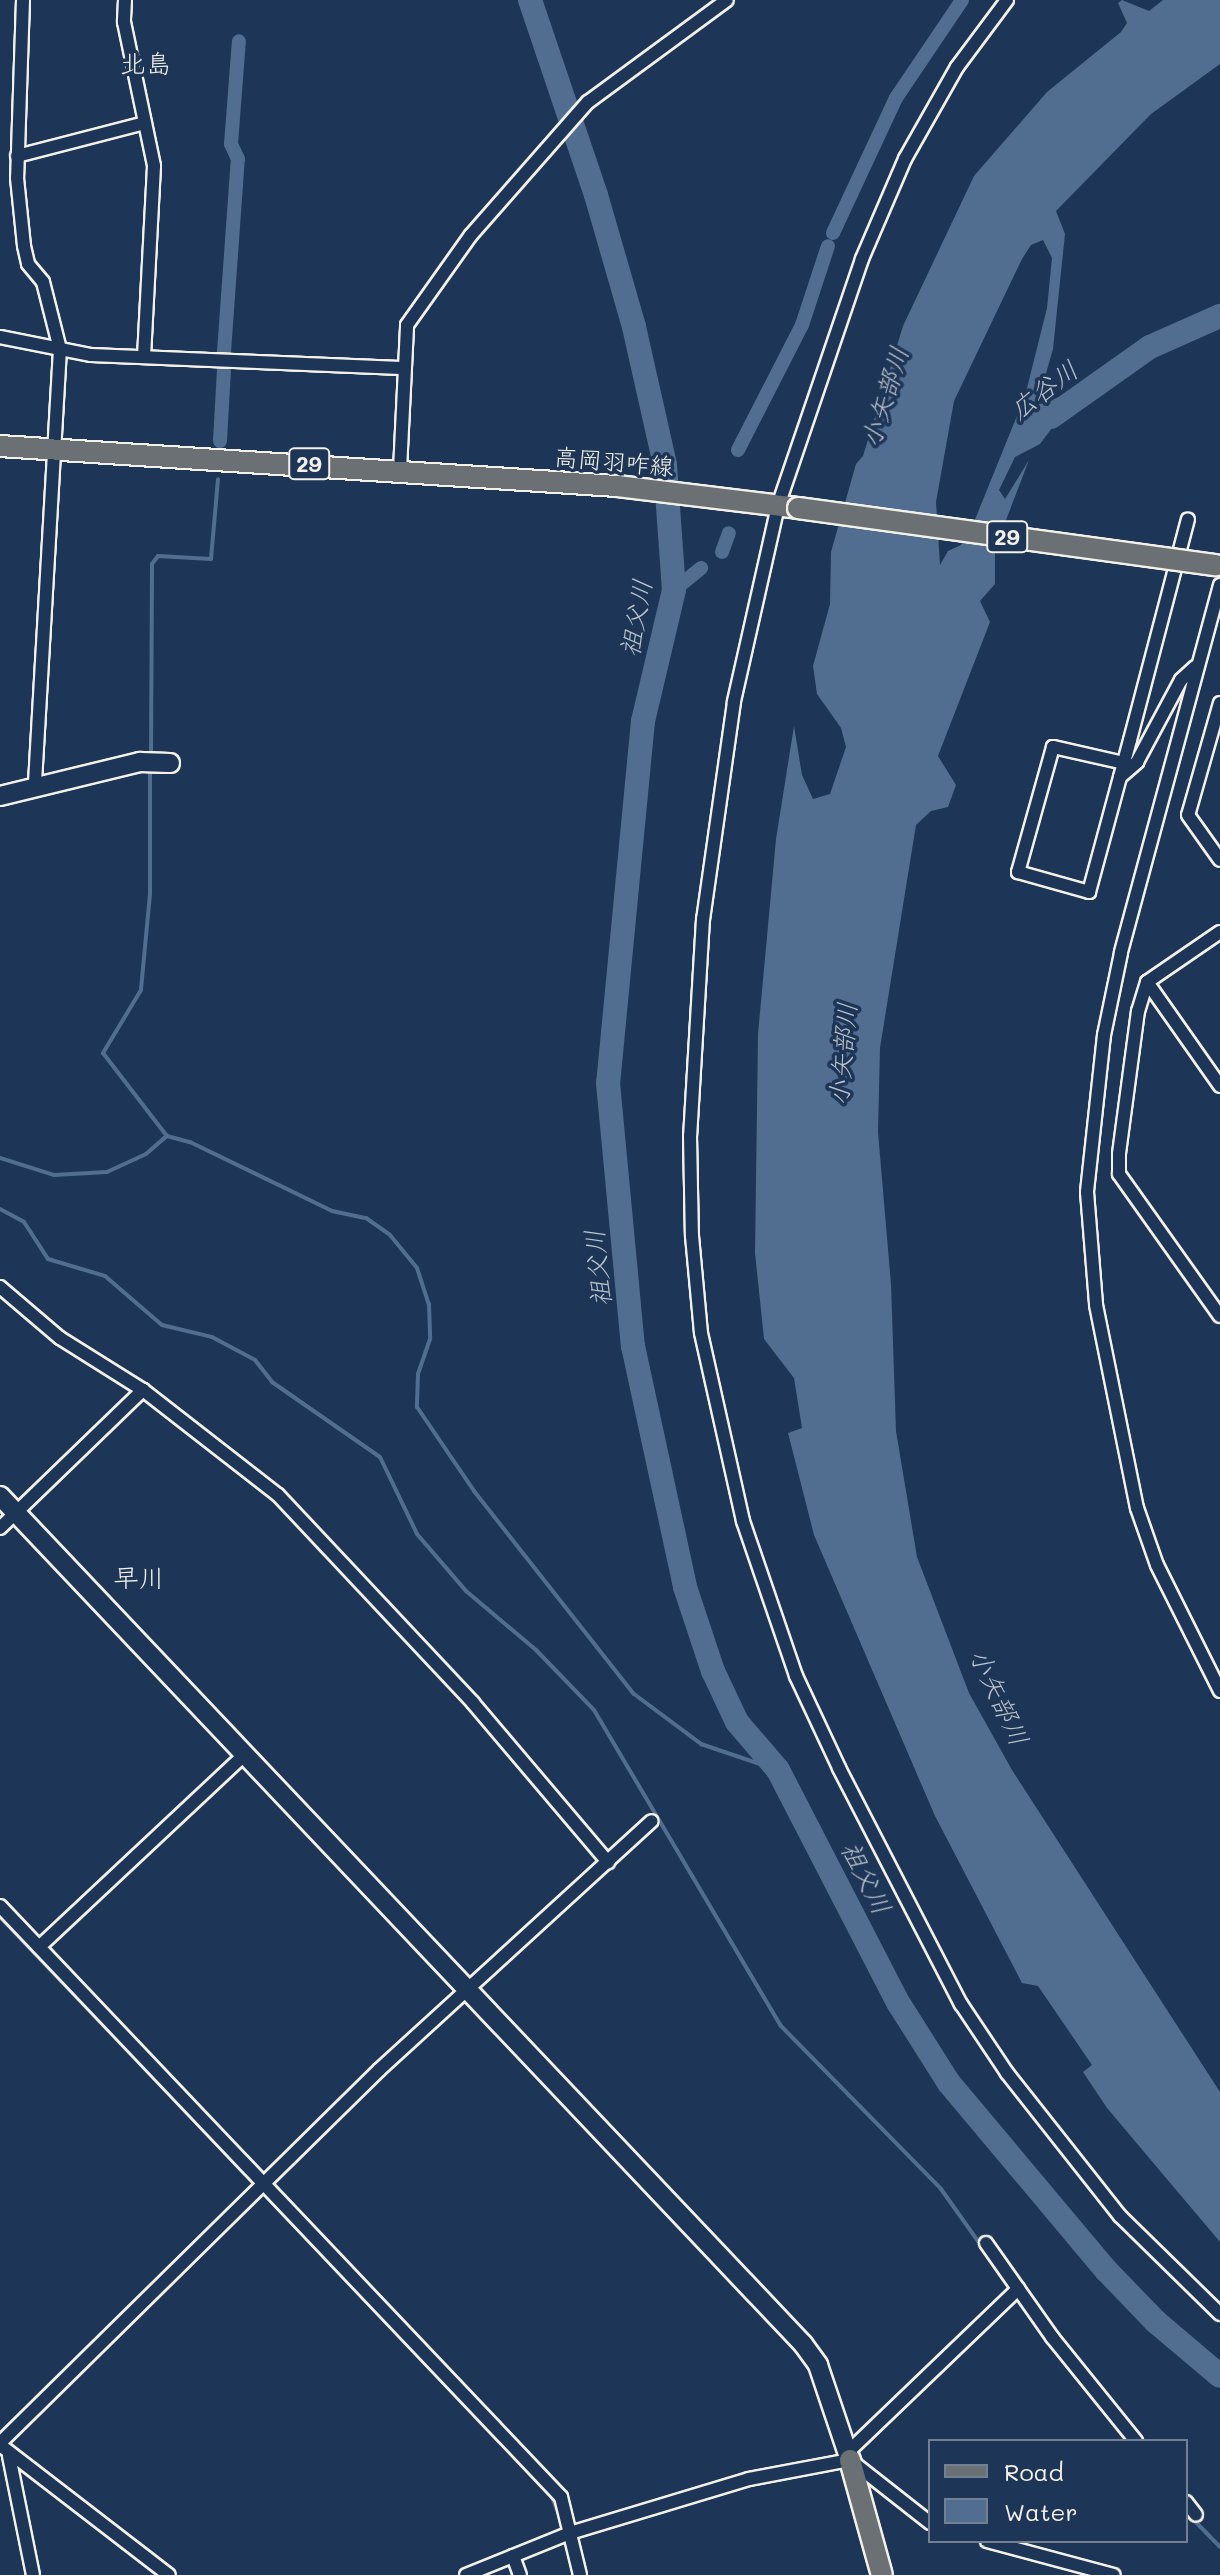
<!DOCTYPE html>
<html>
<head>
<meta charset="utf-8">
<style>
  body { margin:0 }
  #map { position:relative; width:1220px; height:2575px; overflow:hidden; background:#1d3557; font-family:Mali,"Klee One",sans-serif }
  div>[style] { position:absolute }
  .water>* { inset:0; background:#516d90 }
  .stream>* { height:4px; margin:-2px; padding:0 2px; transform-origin:2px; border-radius:2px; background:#516d90 }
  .canal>* { height:14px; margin:-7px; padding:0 7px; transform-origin:7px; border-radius:7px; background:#516d90 }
  .river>* { height:24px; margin:-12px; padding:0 12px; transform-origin:12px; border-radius:12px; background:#516d90 }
  .roads { filter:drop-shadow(2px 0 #f4f1e8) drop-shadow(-2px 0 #f4f1e8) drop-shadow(0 2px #f4f1e8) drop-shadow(0 -2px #f4f1e8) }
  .street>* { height:12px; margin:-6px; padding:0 6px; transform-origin:6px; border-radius:6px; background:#1d3557 }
  .secondary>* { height:18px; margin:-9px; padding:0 9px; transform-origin:9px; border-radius:9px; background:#1d3557 }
  .primary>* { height:20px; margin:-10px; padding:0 10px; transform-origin:10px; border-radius:10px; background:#6a7074 }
  .bridges { filter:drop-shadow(2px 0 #f4f1e8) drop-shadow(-2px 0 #f4f1e8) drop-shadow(0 2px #f4f1e8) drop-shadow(0 -2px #f4f1e8) }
  .primary-bridge>* { height:20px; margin:-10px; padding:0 10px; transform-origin:10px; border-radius:10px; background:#6a7074 }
  span { translate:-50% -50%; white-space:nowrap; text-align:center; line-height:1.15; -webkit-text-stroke:7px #1d3557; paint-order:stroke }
  .shield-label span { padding:2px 6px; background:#1d3557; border:2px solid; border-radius:6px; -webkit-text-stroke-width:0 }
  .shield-label { font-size:22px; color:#f4f1e8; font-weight:700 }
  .street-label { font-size:24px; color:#f4f1e8 }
  .neighbourhood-label { font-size:26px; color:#f4f1e8 }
  .water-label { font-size:26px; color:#bbc3c9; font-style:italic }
  .legend { position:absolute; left:928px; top:2439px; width:260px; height:104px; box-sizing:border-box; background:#1d3557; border:2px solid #738091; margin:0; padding:10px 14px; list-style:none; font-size:24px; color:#f4f1e8 }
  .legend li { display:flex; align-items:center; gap:16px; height:40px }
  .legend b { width:40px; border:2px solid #738091 }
</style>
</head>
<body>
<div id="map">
  <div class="water">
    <div style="clip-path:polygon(evenodd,1122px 0,1149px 11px,1163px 0,1220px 0,1220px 64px,1151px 114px,1056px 211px,1065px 234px,1053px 349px,1037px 405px,1071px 393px,1083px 408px,1052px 428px,1040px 444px,1015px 457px,999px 490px,1005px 499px,1029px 460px,995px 549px,995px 584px,980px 601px,990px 622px,938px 756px,956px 785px,948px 807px,931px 811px,916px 825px,880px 1048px,878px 1132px,891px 1284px,896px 1431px,917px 1557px,969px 1693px,1012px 1770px,1220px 2092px,1220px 2242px,1107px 2108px,1083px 2072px,1092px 2065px,1038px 1986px,1022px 1983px,935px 1816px,814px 1535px,788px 1433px,802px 1428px,794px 1378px,764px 1339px,755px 1253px,758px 1034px,776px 839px,794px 726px,802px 775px,813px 799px,830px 794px,846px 747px,841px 728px,817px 694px,813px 666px,830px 604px,831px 552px,856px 464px,863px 456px,903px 326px,974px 176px,1047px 92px,1121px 32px,1127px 23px,1118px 3px,1122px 0,1043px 240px,1052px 258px,1047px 308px,1025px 396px,974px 522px,961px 545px,948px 551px,940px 565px,936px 502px,954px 401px,1022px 259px,1031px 245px,1043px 240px)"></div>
  </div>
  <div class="stream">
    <div style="left:151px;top:757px;width:193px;rotate:-89.7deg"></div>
    <div style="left:152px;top:564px;width:10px;rotate:-53deg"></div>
    <div style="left:158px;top:556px;width:53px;rotate:3.2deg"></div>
    <div style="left:211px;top:559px;width:80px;rotate:-85deg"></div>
    <div style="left:150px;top:766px;width:128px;rotate:90deg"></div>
    <div style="left:150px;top:894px;width:96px;rotate:95.4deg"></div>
    <div style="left:141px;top:990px;width:74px;rotate:121.1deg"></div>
    <div style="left:103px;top:1053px;width:105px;rotate:52.4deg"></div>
    <div style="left:167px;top:1136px;width:24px;rotate:15deg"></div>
    <div style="left:190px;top:1142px;width:158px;rotate:25.9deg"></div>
    <div style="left:332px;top:1211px;width:35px;rotate:12deg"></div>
    <div style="left:366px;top:1218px;width:29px;rotate:35deg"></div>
    <div style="left:390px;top:1235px;width:43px;rotate:50.7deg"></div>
    <div style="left:417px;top:1268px;width:38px;rotate:72deg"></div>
    <div style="left:429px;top:1304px;width:35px;rotate:88deg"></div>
    <div style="left:430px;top:1339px;width:37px;rotate:109deg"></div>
    <div style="left:418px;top:1374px;width:33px;rotate:92deg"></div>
    <div style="left:417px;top:1407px;width:102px;rotate:55.8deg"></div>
    <div style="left:474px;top:1491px;width:258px;rotate:51.8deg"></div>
    <div style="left:634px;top:1694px;width:84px;rotate:36.7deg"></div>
    <div style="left:701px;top:1744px;width:81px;rotate:18.7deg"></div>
    <div style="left:0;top:1158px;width:57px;rotate:17.5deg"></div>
    <div style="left:54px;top:1175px;width:53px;rotate:-3.2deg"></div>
    <div style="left:107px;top:1172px;width:43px;rotate:-24.8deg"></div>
    <div style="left:146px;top:1154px;width:28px;rotate:-41deg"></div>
    <div style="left:0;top:1209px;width:27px;rotate:28deg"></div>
    <div style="left:24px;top:1222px;width:44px;rotate:57deg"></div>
    <div style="left:48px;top:1259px;width:59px;rotate:16.6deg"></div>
    <div style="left:105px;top:1276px;width:75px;rotate:40.7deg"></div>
    <div style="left:162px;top:1325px;width:51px;rotate:13.5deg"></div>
    <div style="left:212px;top:1337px;width:49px;rotate:28.1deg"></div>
    <div style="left:255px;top:1360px;width:28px;rotate:52deg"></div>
    <div style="left:272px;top:1382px;width:131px;rotate:34.8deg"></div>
    <div style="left:380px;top:1457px;width:85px;rotate:64.3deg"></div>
    <div style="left:417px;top:1534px;width:75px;rotate:49.3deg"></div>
    <div style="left:466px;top:1591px;width:92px;rotate:40.1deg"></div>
    <div style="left:536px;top:1650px;width:83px;rotate:46deg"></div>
    <div style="left:594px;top:1710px;width:367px;rotate:59.4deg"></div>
    <div style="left:781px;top:2026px;width:228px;rotate:45.5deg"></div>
    <div style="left:941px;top:2189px;width:71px;rotate:54.7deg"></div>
    <div style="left:0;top:1917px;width:799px;rotate:46.37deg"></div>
    <div style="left:551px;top:2495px;width:27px;rotate:68deg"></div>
    <div style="left:1190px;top:2516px;width:43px;rotate:45.9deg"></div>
  </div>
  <div class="canal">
    <div style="left:833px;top:233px;width:149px;rotate:-65deg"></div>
    <div style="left:896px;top:98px;width:118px;rotate:-56deg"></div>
    <div style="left:224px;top:352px;width:194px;rotate:-85.9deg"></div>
    <div style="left:238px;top:159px;width:17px;rotate:-115deg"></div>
    <div style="left:231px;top:144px;width:103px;rotate:-85.6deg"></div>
    <div style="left:220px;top:441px;width:71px;rotate:-86.8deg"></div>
    <div style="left:738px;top:450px;width:140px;rotate:-62.9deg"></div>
    <div style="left:802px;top:325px;width:83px;rotate:-71.8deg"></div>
    <div style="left:722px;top:552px;width:20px;rotate:-70deg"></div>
    <div style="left:674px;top:590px;width:35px;rotate:-39deg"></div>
  </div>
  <div class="river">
    <div style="left:530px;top:0;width:206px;rotate:71.3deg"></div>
    <div style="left:596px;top:195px;width:137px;rotate:73.9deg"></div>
    <div style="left:634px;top:327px;width:141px;rotate:77.3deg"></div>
    <div style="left:665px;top:465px;width:125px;rotate:85.9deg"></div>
    <div style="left:674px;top:590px;width:135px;rotate:103.3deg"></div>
    <div style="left:643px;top:721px;width:364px;rotate:95.5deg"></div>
    <div style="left:608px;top:1083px;width:264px;rotate:84.6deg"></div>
    <div style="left:633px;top:1346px;width:247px;rotate:77.8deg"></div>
    <div style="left:685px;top:1587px;width:89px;rotate:71.6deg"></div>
    <div style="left:713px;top:1671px;width:56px;rotate:64.8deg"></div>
    <div style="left:737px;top:1722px;width:63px;rotate:49.5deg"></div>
    <div style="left:778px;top:1770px;width:263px;rotate:62.7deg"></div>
    <div style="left:899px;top:2004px;width:93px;rotate:57.7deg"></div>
    <div style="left:949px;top:2083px;width:244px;rotate:50deg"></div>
    <div style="left:1106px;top:2270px;width:71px;rotate:46.1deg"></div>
    <div style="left:1155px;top:2321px;width:85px;rotate:40.2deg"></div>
    <div style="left:1051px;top:417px;width:121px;rotate:-35.3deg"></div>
    <div style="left:1150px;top:347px;width:77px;rotate:-23.9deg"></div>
  </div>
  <div class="roads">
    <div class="street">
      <div style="left:23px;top:0;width:178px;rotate:91.9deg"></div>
      <div style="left:17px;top:178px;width:68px;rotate:84.1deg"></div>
      <div style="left:24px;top:246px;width:18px;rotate:77deg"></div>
      <div style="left:28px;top:264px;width:23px;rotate:50deg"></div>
      <div style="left:43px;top:282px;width:69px;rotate:75.8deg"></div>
      <div style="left:60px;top:349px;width:439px;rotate:93.3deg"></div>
      <div style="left:125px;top:0;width:22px;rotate:93deg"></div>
      <div style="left:124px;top:22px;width:147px;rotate:78.2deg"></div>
      <div style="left:154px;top:166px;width:191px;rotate:93deg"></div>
      <div style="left:1007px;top:0;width:84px;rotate:126.7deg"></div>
      <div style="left:957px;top:67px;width:106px;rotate:119.5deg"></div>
      <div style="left:905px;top:159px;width:109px;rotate:113.3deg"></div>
      <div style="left:862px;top:259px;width:261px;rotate:108.8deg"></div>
      <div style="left:778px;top:506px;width:201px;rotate:102.7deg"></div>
      <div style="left:734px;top:702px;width:219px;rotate:98.1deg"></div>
      <div style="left:703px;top:919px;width:217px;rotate:93.4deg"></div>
      <div style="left:690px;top:1136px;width:100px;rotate:88.9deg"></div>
      <div style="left:692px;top:1236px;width:97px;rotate:84.7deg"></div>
      <div style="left:701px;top:1333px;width:193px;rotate:77.4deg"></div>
      <div style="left:743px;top:1521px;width:164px;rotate:71.1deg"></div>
      <div style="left:796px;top:1676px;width:102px;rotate:64.9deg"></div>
      <div style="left:839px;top:1768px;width:266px;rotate:62.7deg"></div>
      <div style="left:961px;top:2004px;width:83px;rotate:56.3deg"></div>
      <div style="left:1007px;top:2073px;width:182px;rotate:51.7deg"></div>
      <div style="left:1120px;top:2216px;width:140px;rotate:44.4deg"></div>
      <div style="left:17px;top:156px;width:132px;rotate:-14.5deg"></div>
      <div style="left:0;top:337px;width:93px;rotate:11.2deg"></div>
      <div style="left:91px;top:355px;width:310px;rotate:2.4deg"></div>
      <div style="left:400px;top:470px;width:145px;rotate:-87.2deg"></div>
      <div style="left:407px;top:325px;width:110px;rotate:-54.6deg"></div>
      <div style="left:471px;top:235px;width:177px;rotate:-48.7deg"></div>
      <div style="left:588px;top:102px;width:172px;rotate:-36.3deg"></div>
      <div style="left:1220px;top:585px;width:381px;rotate:105.1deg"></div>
      <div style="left:1121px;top:953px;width:84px;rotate:101.7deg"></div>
      <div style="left:1104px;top:1035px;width:158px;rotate:96.2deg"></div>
      <div style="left:1087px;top:1192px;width:113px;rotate:85.4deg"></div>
      <div style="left:1096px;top:1305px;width:207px;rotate:78.6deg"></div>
      <div style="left:1137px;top:1508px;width:60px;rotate:70.7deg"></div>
      <div style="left:1157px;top:1565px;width:141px;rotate:63.4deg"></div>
      <div style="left:1220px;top:703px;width:116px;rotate:105.9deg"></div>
      <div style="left:1188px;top:815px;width:55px;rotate:54.6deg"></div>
      <div style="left:1124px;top:763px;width:73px;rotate:-167.3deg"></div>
      <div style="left:1053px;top:747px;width:130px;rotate:105.6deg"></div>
      <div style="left:1018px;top:872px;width:74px;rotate:15.7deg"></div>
      <div style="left:1089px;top:892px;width:157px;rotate:-74.9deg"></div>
      <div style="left:1130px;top:740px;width:228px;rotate:-75.3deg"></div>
      <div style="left:1120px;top:777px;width:23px;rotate:-41deg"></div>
      <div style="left:1137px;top:762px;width:93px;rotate:-61.8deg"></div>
      <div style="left:1181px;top:680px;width:19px;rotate:-43deg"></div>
      <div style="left:1220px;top:932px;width:88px;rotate:145.6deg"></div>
      <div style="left:1147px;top:982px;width:30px;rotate:107deg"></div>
      <div style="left:1138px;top:1011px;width:144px;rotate:97.6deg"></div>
      <div style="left:1119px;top:1154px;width:20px;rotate:90deg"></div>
      <div style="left:1119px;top:1174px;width:174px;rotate:54.6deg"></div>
      <div style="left:1147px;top:982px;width:127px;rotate:54.9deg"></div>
      <div style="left:0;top:1287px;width:79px;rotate:40.4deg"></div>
      <div style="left:60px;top:1338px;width:98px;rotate:32.1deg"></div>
      <div style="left:143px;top:1390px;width:171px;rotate:37.9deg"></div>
      <div style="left:278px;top:1495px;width:285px;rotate:46.8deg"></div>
      <div style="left:473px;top:1703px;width:209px;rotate:49.7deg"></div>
      <div style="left:0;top:1528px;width:199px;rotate:-44deg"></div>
      <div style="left:0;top:1906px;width:815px;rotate:46.49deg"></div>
      <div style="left:561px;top:2497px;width:80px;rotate:76.3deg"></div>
      <div style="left:39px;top:1947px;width:282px;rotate:-43.1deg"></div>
      <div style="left:986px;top:2243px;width:115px;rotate:54.9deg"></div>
      <div style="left:1052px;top:2337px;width:134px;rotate:51.1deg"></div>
      <div style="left:0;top:2443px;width:532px;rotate:-44.54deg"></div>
      <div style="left:379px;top:2070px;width:369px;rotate:-42.4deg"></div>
      <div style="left:0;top:2445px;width:213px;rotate:37.6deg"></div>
      <div style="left:848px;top:2452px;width:236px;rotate:-43.8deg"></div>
      <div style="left:9px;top:2456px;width:121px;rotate:78.6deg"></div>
      <div style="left:1186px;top:2502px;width:16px;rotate:52deg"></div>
      <div style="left:987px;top:2541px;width:131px;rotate:15deg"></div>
      <div style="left:513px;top:2556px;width:20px;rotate:70deg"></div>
      <div style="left:466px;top:2575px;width:112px;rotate:-22deg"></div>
      <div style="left:570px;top:2533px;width:187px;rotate:-16.8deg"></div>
      <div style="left:749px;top:2479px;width:103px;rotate:-10.7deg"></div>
      <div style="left:850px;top:2460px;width:102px;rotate:38.2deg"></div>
    </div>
    <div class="secondary">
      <div style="left:0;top:796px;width:144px;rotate:-13.7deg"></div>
      <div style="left:140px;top:762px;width:30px;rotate:2deg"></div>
      <div style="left:0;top:1496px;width:1168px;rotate:46.56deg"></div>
      <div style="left:803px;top:2344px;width:26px;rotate:54deg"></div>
      <div style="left:818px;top:2365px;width:100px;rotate:71.4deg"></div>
    </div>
    <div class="primary">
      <div style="left:0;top:446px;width:618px;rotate:3.71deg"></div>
      <div style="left:617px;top:486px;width:182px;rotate:6.9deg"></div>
      <div style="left:850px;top:2460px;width:119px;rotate:74.5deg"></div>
    </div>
  </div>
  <div class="bridges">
    <div class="primary-bridge">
      <div style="left:798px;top:508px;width:422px;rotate:7.8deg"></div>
    </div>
  </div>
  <div class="shield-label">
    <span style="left:309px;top:464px">29</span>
    <span style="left:1007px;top:537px">29</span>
  </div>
  <div class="street-label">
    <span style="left:614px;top:461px;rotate:5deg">高岡羽咋線</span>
  </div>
  <div class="neighbourhood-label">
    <span style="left:146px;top:64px">北島</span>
    <span style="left:139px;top:1578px">早川</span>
  </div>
  <div class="water-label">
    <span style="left:1044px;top:390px;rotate:-37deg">広谷川</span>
    <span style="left:885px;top:397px;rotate:-73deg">小矢部川</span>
    <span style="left:636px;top:618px;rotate:-80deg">祖父川</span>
    <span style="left:843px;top:1054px;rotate:-85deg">小矢部川</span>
    <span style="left:598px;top:1268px;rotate:-96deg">祖父川</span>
    <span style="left:999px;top:1697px;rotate:65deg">小矢部川</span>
    <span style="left:866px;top:1878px;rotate:63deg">祖父川</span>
  </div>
  <ul class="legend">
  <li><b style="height:10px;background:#6a7074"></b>Road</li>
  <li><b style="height:22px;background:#516d90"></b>Water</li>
  </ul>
</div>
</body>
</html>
